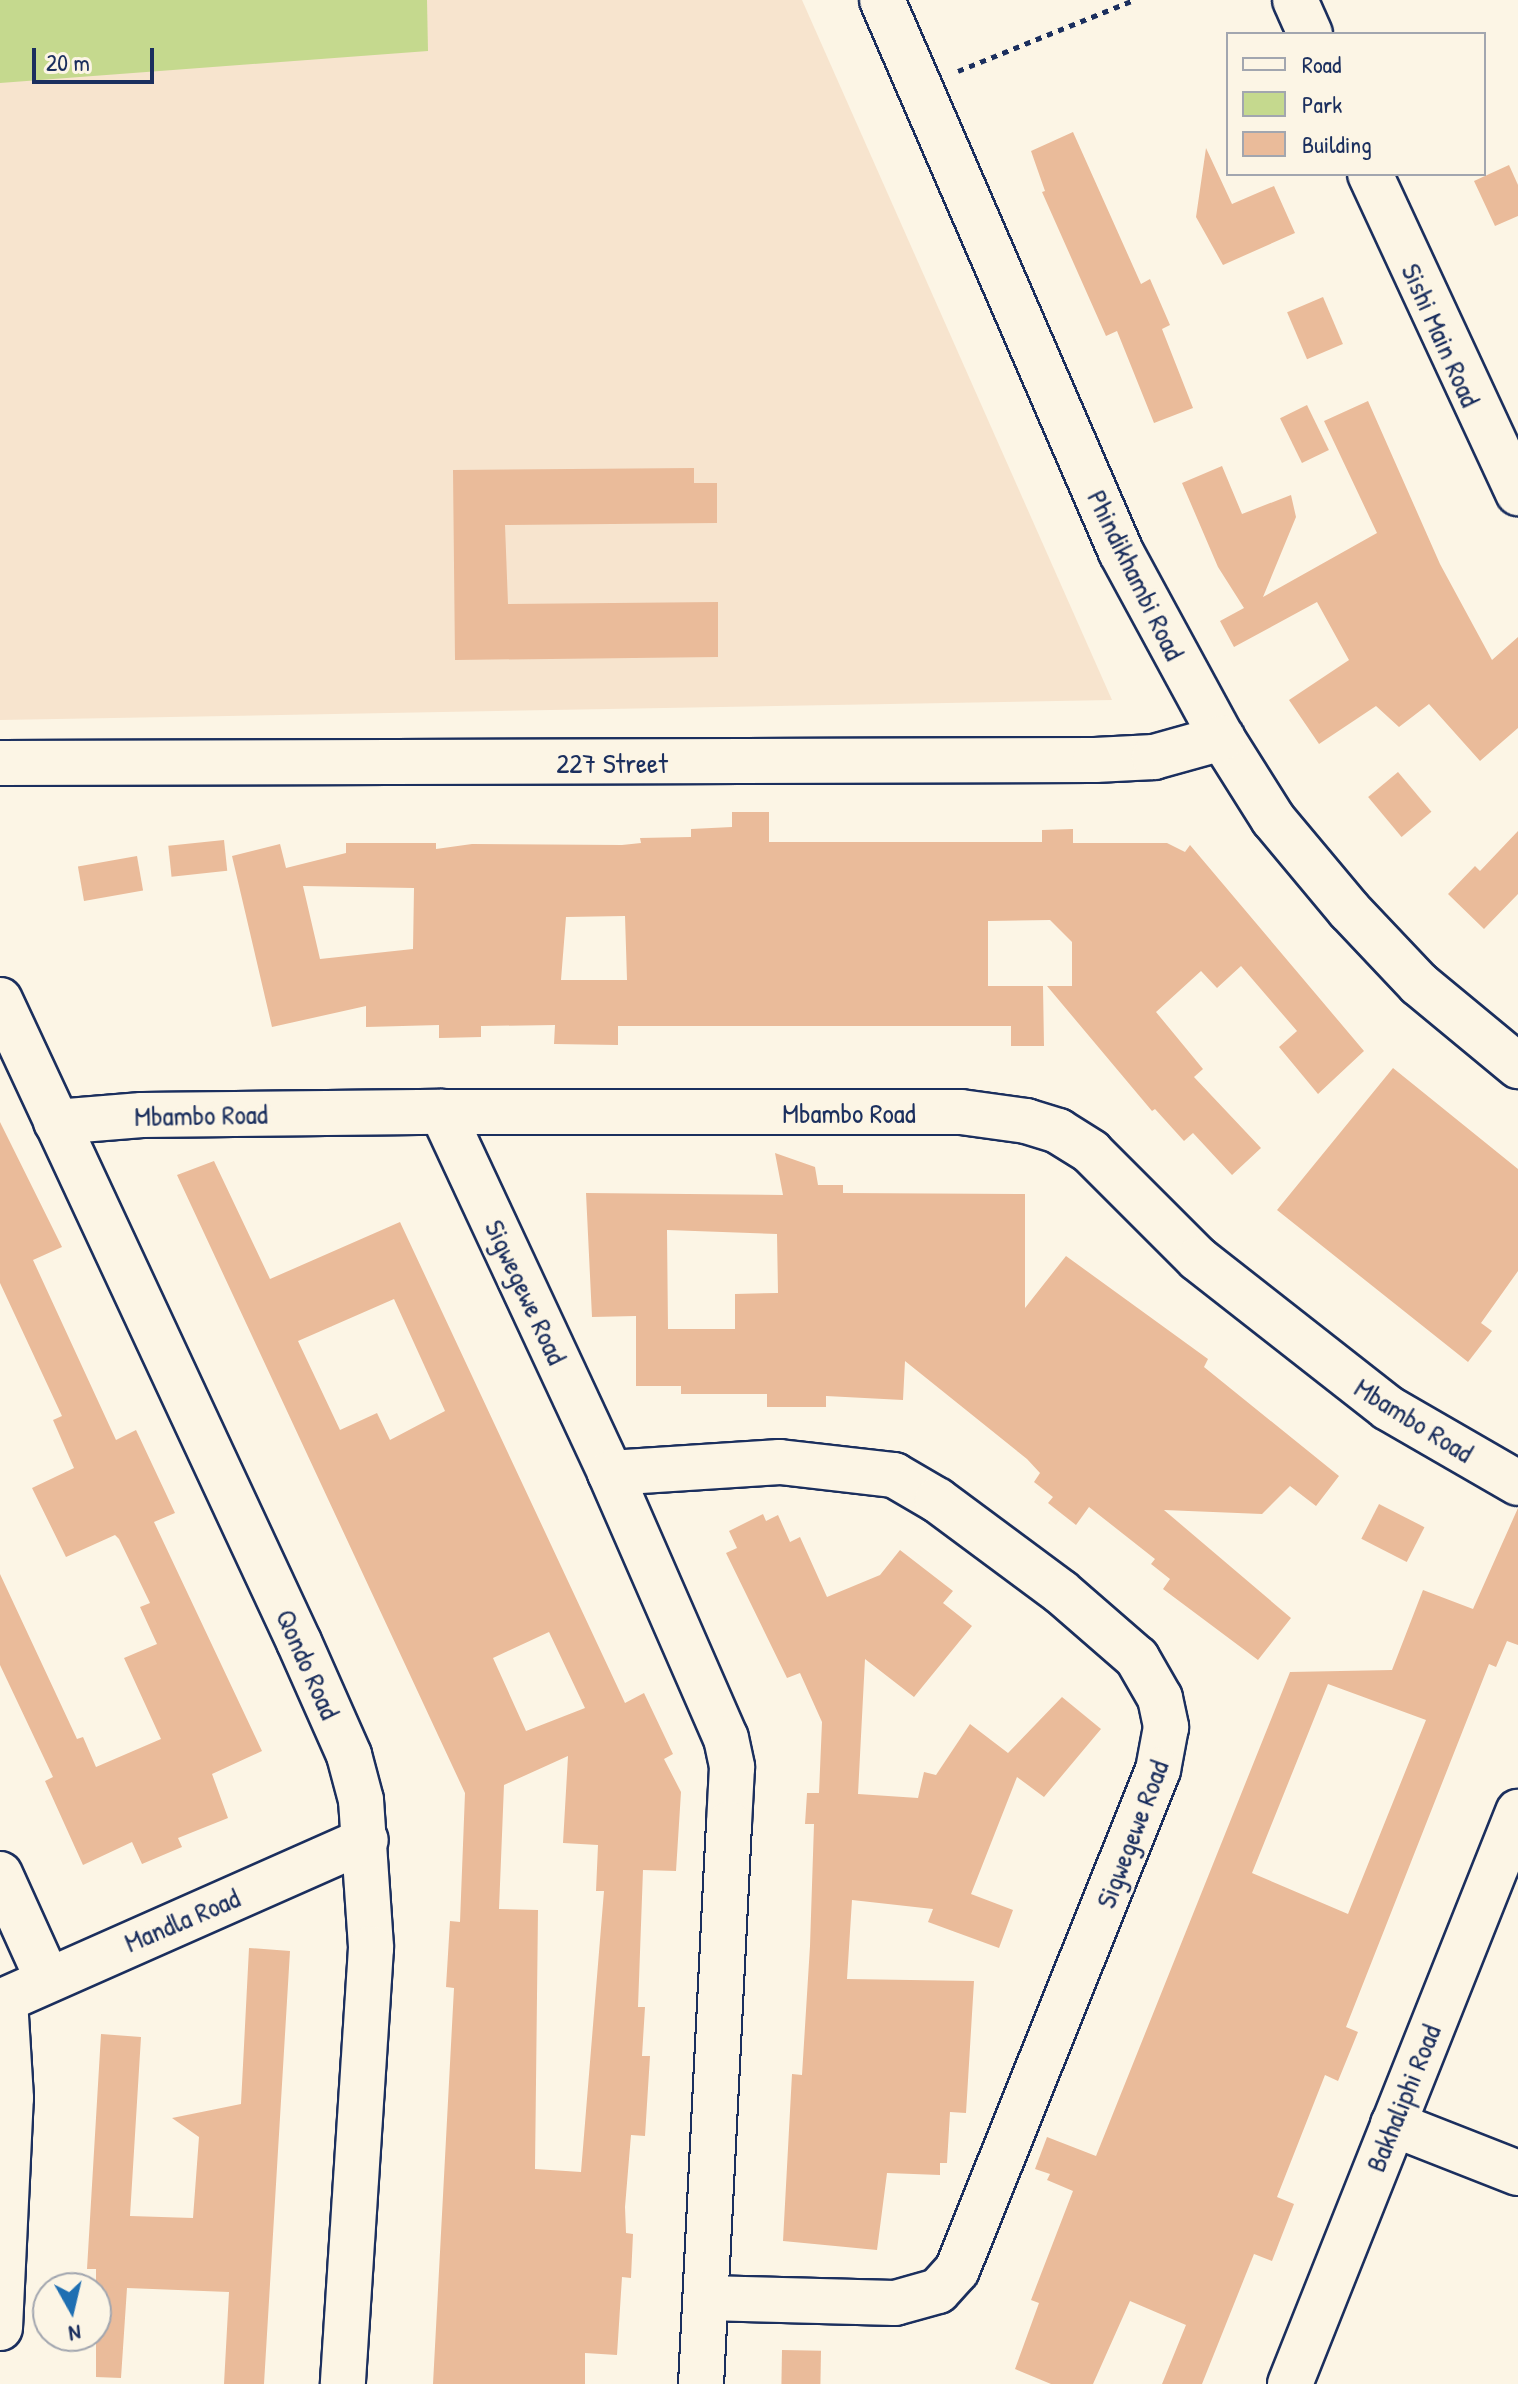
<!DOCTYPE html>
<html>
<head>
<meta charset="utf-8">
<style>
  body { margin:0 }
  #map { position:relative; width:1518px; height:2384px; overflow:hidden; background:#fcf5e5; font-family:"Patrick Hand",sans-serif }
  div>[style] { position:absolute }
  .built>* { inset:0; background:#f7e4ce }
  .green>* { inset:0; background:#c5d98e }
  .building>* { inset:0; background:#eabb9a; transform-origin:0 0 }
  .path>* { height:5px; margin-top:-2.5px; transform-origin:0; background:repeating-linear-gradient(90deg,#1b2f5e 0 6px,transparent 0 12px) }
  .roads { filter:drop-shadow(2px 0 #1b2f5e) drop-shadow(-2px 0 #1b2f5e) drop-shadow(0 2px #1b2f5e) drop-shadow(0 -2px #1b2f5e) }
  .minor>* { height:44px; margin:-22px; padding:0 22px; transform-origin:22px; border-radius:22px; background:#fcf5e5 }
  span { translate:-50% -50%; white-space:nowrap; text-align:center; line-height:1.15; -webkit-text-stroke:6px #fcf5e5; paint-order:stroke }
  .street-label { font-size:28px; color:#1b2f5e }
  .legend { position:absolute; left:1226px; top:32px; width:260px; height:144px; box-sizing:border-box; background:#fcf5e5; border:2px solid #a2a6af; margin:0; padding:10px 14px; list-style:none; font-size:24px; color:#1b2f5e }
  .legend li { display:flex; align-items:center; gap:16px; height:40px }
  .legend b { width:40px; border:2px solid #a2a6af }
  .north { position:absolute; left:32px; top:2272px; width:80px; height:80px; box-sizing:border-box; background:#fcf5e5; border:2px solid #a2a6af; border-radius:50%; rotate:172deg; font-size:22px; font-weight:700; line-height:32px; text-align:center; color:#1b2f5e }
  .north::after { content:''; display:block; margin:auto; width:28px; height:36px; background:#1f6fb2; clip-path:polygon(50% 0,100% 100%,50% 72%,0 100%) }
  .scale { position:absolute; left:32px; top:48px; width:122px; height:36px; box-sizing:border-box; border:4px solid #1b2f5e; border-top:0; padding-left:10px; font-size:24px; line-height:28px; white-space:nowrap; color:#1b2f5e; -webkit-text-stroke:6px #fcf5e5; paint-order:stroke }
</style>
</head>
<body>
<div id="map">
  <div class="built">
    <div style="clip-path:polygon(0 0,802px 0,1112px 700px,0 720px)"></div>
  </div>
  <div class="green">
    <div style="clip-path:polygon(0 0,427px 0,428px 51px,0 83px)"></div>
  </div>
  <div class="building">
    <div style="clip-path:polygon(1073px 132px,1141px 284px,1150px 279px,1170px 325px,1162px 329px,1193px 408px,1154px 423px,1117px 331px,1106px 336px,1042px 192px,1045px 191px,1031px 151px)"></div>
    <div style="clip-path:polygon(1206px 148px,1232px 204px,1274px 186px,1295px 233px,1223px 265px,1196px 217px)"></div>
    <div style="clip-path:polygon(1509px 165px,1518px 185px,1518px 216px,1495px 226px,1474px 181px)"></div>
    <div style="left:1323px;top:297px;width:51px;height:39px;rotate:67deg"></div>
    <div style="clip-path:polygon(1368px 401px,1440px 564px,1492px 660px,1518px 637px,1518px 728px,1480px 761px,1429px 704px,1399px 727px,1376px 706px,1319px 744px,1289px 700px,1349px 660px,1317px 602px,1234px 647px,1220px 621px,1244px 608px,1218px 567px,1182px 483px,1222px 466px,1242px 514px,1291px 495px,1296px 517px,1263px 597px,1377px 533px,1324px 421px)"></div>
    <div style="left:1307px;top:405px;width:50px;height:30px;rotate:64deg"></div>
    <div style="clip-path:polygon(694px 468px,694px 483px,717px 483px,717px 523px,505px 525px,508px 604px,718px 602px,718px 657px,455px 660px,453px 470px)"></div>
    <div style="left:1398px;top:772px;width:52px;height:39px;rotate:50deg"></div>
    <div style="clip-path:polygon(evenodd,732px 812px,769px 812px,769px 842px,1042px 842px,1042px 830px,1073px 829px,1073px 843px,1167px 843px,1185px 852px,1190px 845px,1364px 1051px,1318px 1094px,1279px 1047px,1297px 1031px,1241px 966px,1217px 988px,1201px 971px,1156px 1012px,1203px 1069px,1194px 1077px,1261px 1148px,1232px 1175px,1193px 1133px,1184px 1141px,1155px 1109px,1152px 1111px,1047px 986px,1072px 986px,1072px 942px,1050px 920px,988px 921px,988px 986px,1043px 986px,1044px 1046px,1011px 1046px,1011px 1026px,618px 1026px,618px 1045px,554px 1044px,555px 1025px,481px 1026px,481px 1037px,439px 1038px,439px 1025px,366px 1027px,366px 1006px,272px 1027px,232px 856px,280px 844px,286px 868px,346px 853px,346px 843px,436px 843px,436px 849px,472px 844px,622px 845px,641px 843px,640px 838px,691px 837px,691px 829px,732px 827px,732px 812px,303px 886px,414px 888px,413px 949px,320px 959px,303px 886px,732px 812px,625px 916px,627px 980px,561px 980px,566px 917px,625px 916px)"></div>
    <div style="clip-path:polygon(1518px 831px,1518px 894px,1484px 929px,1448px 894px,1475px 866px,1480px 871px)"></div>
    <div style="left:224px;top:840px;width:31px;height:56px;rotate:84deg"></div>
    <div style="left:137px;top:856px;width:35px;height:60px;rotate:80deg"></div>
    <div style="clip-path:polygon(1393px 1068px,1518px 1169px,1518px 1271px,1481px 1323px,1492px 1331px,1468px 1362px,1277px 1210px)"></div>
    <div style="clip-path:polygon(0 1122px,62px 1247px,33px 1260px,116px 1440px,136px 1430px,175px 1513px,154px 1522px,262px 1751px,212px 1774px,228px 1818px,178px 1838px,182px 1847px,142px 1864px,132px 1842px,83px 1865px,45px 1781px,53px 1777px,0 1665px,0 1574px,77px 1739px,83px 1737px,96px 1767px,161px 1739px,124px 1658px,157px 1644px,140px 1607px,150px 1603px,119px 1539px,115px 1535px,66px 1557px,32px 1488px,74px 1468px,53px 1420px,62px 1416px,0 1283px)"></div>
    <div style="clip-path:polygon(evenodd,775px 1153px,815px 1167px,818px 1185px,843px 1185px,843px 1193px,1025px 1194px,1025px 1308px,1066px 1256px,1208px 1359px,1204px 1367px,1339px 1476px,1316px 1506px,1290px 1486px,1262px 1514px,1164px 1510px,1291px 1618px,1258px 1660px,1163px 1589px,1170px 1579px,1151px 1564px,1155px 1559px,1089px 1507px,1076px 1525px,1048px 1503px,1053px 1497px,1034px 1482px,1040px 1473px,1027px 1459px,905px 1361px,903px 1400px,826px 1396px,826px 1407px,767px 1407px,767px 1394px,681px 1394px,681px 1386px,636px 1386px,636px 1316px,592px 1317px,586px 1193px,783px 1195px,775px 1153px,667px 1230px,777px 1234px,778px 1293px,735px 1294px,735px 1329px,668px 1329px,667px 1230px)"></div>
    <div style="clip-path:polygon(evenodd,214px 1161px,270px 1279px,400px 1222px,625px 1703px,644px 1693px,673px 1754px,664px 1759px,681px 1792px,676px 1871px,643px 1870px,638px 2007px,645px 2007px,642px 2056px,650px 2056px,645px 2136px,631px 2135px,625px 2207px,626px 2233px,633px 2234px,631px 2278px,622px 2277px,617px 2355px,585px 2353px,585px 2384px,433px 2384px,454px 1988px,446px 1987px,450px 1921px,460px 1922px,465px 1793px,177px 1175px,214px 1161px,394px 1299px,445px 1411px,390px 1440px,377px 1413px,340px 1430px,298px 1341px,394px 1299px,214px 1161px,549px 1632px,585px 1708px,526px 1731px,493px 1658px,549px 1632px,214px 1161px,568px 1756px,563px 1843px,598px 1845px,596px 1891px,604px 1891px,581px 2172px,535px 2169px,538px 1910px,499px 1909px,504px 1785px,568px 1756px)"></div>
    <div style="left:1379px;top:1504px;width:51px;height:39px;rotate:27deg"></div>
    <div style="clip-path:polygon(evenodd,1518px 1508px,1518px 1645px,1507px 1641px,1496px 1667px,1489px 1664px,1346px 2027px,1358px 2032px,1338px 2081px,1325px 2075px,1277px 2197px,1294px 2204px,1272px 2261px,1254px 2254px,1202px 2384px,1162px 2384px,1186px 2325px,1130px 2301px,1093px 2384px,1051px 2384px,1015px 2369px,1039px 2303px,1031px 2300px,1073px 2191px,1047px 2180px,1050px 2174px,1035px 2169px,1047px 2137px,1096px 2156px,1290px 1672px,1392px 1670px,1423px 1590px,1473px 1609px,1518px 1508px,1328px 1684px,1426px 1720px,1348px 1914px,1252px 1873px,1328px 1684px)"></div>
    <div style="clip-path:polygon(763px 1514px,766px 1521px,778px 1515px,790px 1542px,800px 1537px,827px 1597px,880px 1575px,900px 1550px,953px 1591px,943px 1603px,972px 1626px,914px 1697px,865px 1659px,858px 1794px,918px 1798px,924px 1772px,936px 1775px,970px 1724px,1008px 1753px,1062px 1697px,1101px 1729px,1044px 1797px,1017px 1777px,971px 1894px,1013px 1910px,999px 1948px,928px 1922px,933px 1909px,852px 1900px,847px 1979px,974px 1981px,966px 2113px,950px 2112px,947px 2163px,940px 2163px,940px 2175px,887px 2173px,877px 2250px,783px 2241px,792px 2074px,802px 2075px,810px 1946px,814px 1824px,805px 1824px,807px 1793px,819px 1793px,822px 1722px,800px 1673px,787px 1678px,726px 1553px,737px 1548px,729px 1531px)"></div>
    <div style="clip-path:polygon(249px 1948px,290px 1951px,264px 2384px,224px 2384px,229px 2292px,127px 2288px,121px 2378px,96px 2377px,96px 2269px,87px 2269px,101px 2034px,141px 2037px,130px 2216px,193px 2218px,199px 2137px,172px 2118px,241px 2104px)"></div>
    <div style="left:782px;top:2350px;width:39px;height:34px;rotate:1deg"></div>
  </div>
  <div class="path">
    <div style="left:958px;top:71px;width:190px;rotate:-22deg"></div>
  </div>
  <div class="roads">
    <div class="minor">
      <div style="left:882px;top:0;width:602px;rotate:66.59deg"></div>
      <div style="left:1121px;top:552px;width:212px;rotate:61.5deg"></div>
      <div style="left:1222px;top:738px;width:96px;rotate:57.8deg"></div>
      <div style="left:1273px;top:819px;width:119px;rotate:50.1deg"></div>
      <div style="left:1349px;top:910px;width:102px;rotate:46.6deg"></div>
      <div style="left:1419px;top:984px;width:129px;rotate:39.6deg"></div>
      <div style="left:1295px;top:0;width:37px;rotate:66deg"></div>
      <div style="left:1370px;top:174px;width:352px;rotate:65.1deg"></div>
      <div style="left:0;top:763px;width:1095px;rotate:-0.16deg"></div>
      <div style="left:1095px;top:760px;width:59px;rotate:-2.9deg"></div>
      <div style="left:1154px;top:757px;width:71px;rotate:-15.6deg"></div>
      <div style="left:0;top:1000px;width:708px;rotate:65.03deg"></div>
      <div style="left:299px;top:1642px;width:124px;rotate:66.1deg"></div>
      <div style="left:349px;top:1755px;width:47px;rotate:75.1deg"></div>
      <div style="left:361px;top:1800px;width:148px;rotate:86.1deg"></div>
      <div style="left:371px;top:1948px;width:437px;rotate:93.7deg"></div>
      <div style="left:442px;top:1112px;width:398px;rotate:65deg"></div>
      <div style="left:610px;top:1473px;width:289px;rotate:66.4deg"></div>
      <div style="left:726px;top:1738px;width:30px;rotate:78deg"></div>
      <div style="left:732px;top:1767px;width:57px;rotate:93deg"></div>
      <div style="left:729px;top:1824px;width:561px;rotate:92.86deg"></div>
      <div style="left:56px;top:1122px;width:86px;rotate:-4.7deg"></div>
      <div style="left:142px;top:1115px;width:300px;rotate:-0.6deg"></div>
      <div style="left:442px;top:1112px;width:519px"></div>
      <div style="left:961px;top:1112px;width:66px;rotate:7.9deg"></div>
      <div style="left:1026px;top:1121px;width:34px;rotate:17deg"></div>
      <div style="left:1058px;top:1131px;width:39px;rotate:32deg"></div>
      <div style="left:1091px;top:1152px;width:151px;rotate:45deg"></div>
      <div style="left:1198px;top:1259px;width:241px;rotate:38.1deg"></div>
      <div style="left:1388px;top:1408px;width:150px;rotate:30deg"></div>
      <div style="left:610px;top:1473px;width:170px;rotate:-3.7deg"></div>
      <div style="left:780px;top:1462px;width:115px;rotate:6.5deg"></div>
      <div style="left:894px;top:1475px;width:50px;rotate:30.2deg"></div>
      <div style="left:937px;top:1500px;width:154px;rotate:36.6deg"></div>
      <div style="left:1061px;top:1592px;width:101px;rotate:41deg"></div>
      <div style="left:1137px;top:1658px;width:46px;rotate:60.1deg"></div>
      <div style="left:1160px;top:1698px;width:30px;rotate:78deg"></div>
      <div style="left:1166px;top:1727px;width:44px;rotate:100.5deg"></div>
      <div style="left:1158px;top:1770px;width:539px;rotate:111.9deg"></div>
      <div style="left:957px;top:2270px;width:28px;rotate:132deg"></div>
      <div style="left:938px;top:2291px;width:45px;rotate:164.4deg"></div>
      <div style="left:895px;top:2303px;width:189px;rotate:-178.5deg"></div>
      <div style="left:0;top:1874px;width:114px;rotate:65.7deg"></div>
      <div style="left:0;top:2002px;width:400px;rotate:-23.9deg"></div>
      <div style="left:1393px;top:2124px;width:134px;rotate:21.4deg"></div>
      <div style="left:0;top:2328px;width:230px;rotate:-87.3deg"></div>
      <div style="left:11px;top:2098px;width:98px;rotate:-93.5deg"></div>
      <div style="left:1290px;top:2384px;width:616px;rotate:-68.27deg"></div>
    </div>
  </div>
  <div class="street-label">
    <span style="left:1441px;top:335px;rotate:66deg">Sishi Main Road</span>
    <span style="left:1136px;top:575px;rotate:64deg">Phindikhambi Road</span>
    <span style="left:612px;top:763px">227 Street</span>
    <span style="left:849px;top:1113px">Mbambo Road</span>
    <span style="left:201px;top:1115px;rotate:-1deg">Mbambo Road</span>
    <span style="left:526px;top:1292px;rotate:65deg">Sigwegewe Road</span>
    <span style="left:1414px;top:1420px;rotate:32deg">Mbambo Road</span>
    <span style="left:308px;top:1664px;rotate:66deg">Qondo Road</span>
    <span style="left:1132px;top:1834px;rotate:-69deg">Sigwegewe Road</span>
    <span style="left:182px;top:1920px;rotate:-23deg">Mandla Road</span>
    <span style="left:1403px;top:2098px;rotate:-68deg">Bakhaliphi Road</span>
  </div>
  <ul class="legend">
  <li><b style="height:10px;background:#fcf5e5"></b>Road</li>
  <li><b style="height:22px;background:#c5d98e"></b>Park</li>
  <li><b style="height:22px;background:#eabb9a"></b>Building</li>
  </ul>
  <div class="north">N</div>
  <div class="scale">20 m</div>
</div>
</body>
</html>
